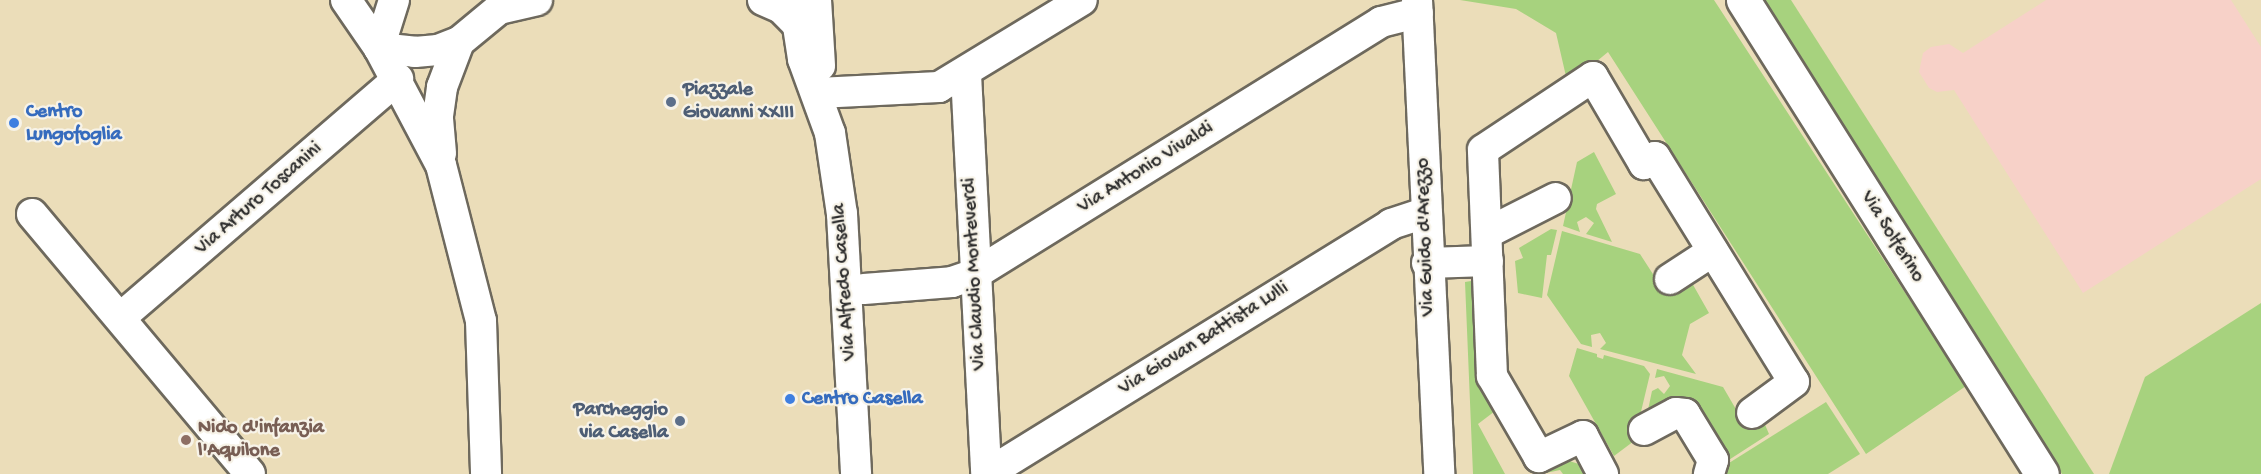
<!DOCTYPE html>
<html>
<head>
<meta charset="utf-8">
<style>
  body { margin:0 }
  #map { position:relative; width:2261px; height:474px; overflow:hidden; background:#ebddb9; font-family:"Gochi Hand",sans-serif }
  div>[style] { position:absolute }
  .built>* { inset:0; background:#f7d1c8 }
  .green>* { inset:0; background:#a7d27e }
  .roads { filter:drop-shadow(2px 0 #6e695d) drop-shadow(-2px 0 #6e695d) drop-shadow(0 2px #6e695d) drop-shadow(0 -2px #6e695d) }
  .minor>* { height:30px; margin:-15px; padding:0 15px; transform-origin:15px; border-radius:15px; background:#fff }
  .major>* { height:33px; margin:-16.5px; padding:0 16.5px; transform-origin:16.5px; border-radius:16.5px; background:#fff }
  .dots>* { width:16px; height:16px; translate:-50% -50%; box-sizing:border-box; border:3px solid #f7f3e8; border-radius:50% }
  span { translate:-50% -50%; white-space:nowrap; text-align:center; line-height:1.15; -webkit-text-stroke:4.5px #f7f3e8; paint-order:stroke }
  .service-label { font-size:20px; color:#4e5e75; font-weight:700 }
  .left { translate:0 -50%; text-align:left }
  .right { translate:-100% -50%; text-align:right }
  .shop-label { font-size:20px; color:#366cbe; font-weight:700 }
  .street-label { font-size:20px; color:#2b2b2b }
  .education-label { font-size:20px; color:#785e54; font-weight:700 }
</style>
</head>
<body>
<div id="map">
  <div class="built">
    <div style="clip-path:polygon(2046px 0,2231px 0,2261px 47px,2261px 179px,2083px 293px,1954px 90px,1937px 92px,1929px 88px,1919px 72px,1923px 53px,1931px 47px,1949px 44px,1963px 53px)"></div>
  </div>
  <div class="green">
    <div style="clip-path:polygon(1460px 0,1714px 0,1966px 386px,1866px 454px,1608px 52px,1568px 85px,1556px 33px,1516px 9px)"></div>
    <div style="clip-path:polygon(1762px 0,1791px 0,2094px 474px,2062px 474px)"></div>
    <div style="clip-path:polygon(1594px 152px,1616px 194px,1597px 204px,1596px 209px,1612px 242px,1586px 234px,1594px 223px,1586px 217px,1577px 222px,1580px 232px,1563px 226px,1577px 162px)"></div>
    <div style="clip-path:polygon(1551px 229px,1557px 230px,1551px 255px,1547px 255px,1542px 298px,1518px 293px,1515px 261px,1523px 258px,1519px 248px)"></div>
    <div style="clip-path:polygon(1562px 231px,1640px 254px,1660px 285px,1672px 290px,1692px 283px,1709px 313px,1690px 324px,1682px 355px,1696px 374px,1600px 349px,1606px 343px,1600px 333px,1591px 335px,1592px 347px,1581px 344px,1547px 295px)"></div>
    <div style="clip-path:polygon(1471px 281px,1479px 298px,1499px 408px,1478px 424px,1505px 474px,1473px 474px,1465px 282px)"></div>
    <div style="clip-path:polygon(2261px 303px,2261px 474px,2109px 474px,2145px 377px)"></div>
    <div style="clip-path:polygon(1577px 348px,1597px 354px,1597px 357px,1603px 359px,1604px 355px,1644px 366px,1650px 374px,1634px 441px,1614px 456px,1569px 376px)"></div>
    <div style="clip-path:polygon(1657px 369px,1723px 387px,1737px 411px,1746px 420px,1763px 420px,1769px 434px,1721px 465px,1695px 417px,1645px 424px,1652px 391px,1658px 388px,1664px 394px,1670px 386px,1664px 376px,1655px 378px)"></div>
    <div style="clip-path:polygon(1826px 402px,1860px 454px,1828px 474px,1719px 474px,1721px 468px)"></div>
    <div style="clip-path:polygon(1563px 459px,1585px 466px,1589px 474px,1563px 474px,1560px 470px,1541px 474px)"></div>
  </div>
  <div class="roads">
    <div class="minor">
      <div style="left:346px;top:0;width:58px;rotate:55.5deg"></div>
      <div style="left:379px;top:48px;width:132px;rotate:62.1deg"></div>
      <div style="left:441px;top:165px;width:161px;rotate:75.6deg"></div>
      <div style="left:481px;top:321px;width:153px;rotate:88.1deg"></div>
      <div style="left:763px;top:0;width:20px;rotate:24deg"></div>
      <div style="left:781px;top:8px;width:21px;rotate:45deg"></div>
      <div style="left:794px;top:0;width:60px;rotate:81.3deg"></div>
      <div style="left:803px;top:59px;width:79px;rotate:70deg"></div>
      <div style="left:830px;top:133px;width:82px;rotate:81.6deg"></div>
      <div style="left:842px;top:214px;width:260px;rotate:86.9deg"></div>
      <div style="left:816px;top:0;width:66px;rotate:86.5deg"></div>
      <div style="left:1417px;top:0;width:475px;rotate:87.3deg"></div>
      <div style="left:379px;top:48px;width:36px;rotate:6deg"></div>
      <div style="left:415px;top:52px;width:23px;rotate:-5deg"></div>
      <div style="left:438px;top:50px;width:22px;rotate:-21deg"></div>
      <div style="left:379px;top:48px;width:50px;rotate:-72.6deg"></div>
      <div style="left:966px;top:74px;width:400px;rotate:87.1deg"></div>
      <div style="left:818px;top:93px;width:121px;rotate:-2.8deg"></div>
      <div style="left:939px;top:87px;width:167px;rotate:-31.3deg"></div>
      <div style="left:441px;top:153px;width:37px;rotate:-95deg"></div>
      <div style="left:438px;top:116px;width:29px;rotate:-82deg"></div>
      <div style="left:442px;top:87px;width:48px;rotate:-69.3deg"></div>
      <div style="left:459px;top:42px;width:52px;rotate:-39.5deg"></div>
      <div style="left:499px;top:9px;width:39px;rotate:-13deg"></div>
      <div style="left:32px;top:214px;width:339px;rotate:50deg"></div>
      <div style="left:1487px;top:233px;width:77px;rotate:-26.9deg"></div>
      <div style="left:1427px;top:263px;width:61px;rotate:-1.9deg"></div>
      <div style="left:1670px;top:279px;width:51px;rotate:-33.1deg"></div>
      <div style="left:864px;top:289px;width:88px;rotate:-4.5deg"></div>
      <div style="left:952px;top:282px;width:24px;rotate:-19deg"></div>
      <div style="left:975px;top:274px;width:478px;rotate:-31.8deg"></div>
      <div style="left:1381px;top:22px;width:38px;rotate:-14deg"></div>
      <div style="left:120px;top:318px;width:367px;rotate:-40.7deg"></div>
      <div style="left:1644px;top:430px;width:36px;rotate:-28deg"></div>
      <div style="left:1676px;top:413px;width:9px;rotate:6deg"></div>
      <div style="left:1685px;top:414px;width:54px;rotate:58.7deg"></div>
      <div style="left:1713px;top:460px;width:15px;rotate:106deg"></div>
      <div style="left:987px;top:474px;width:475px;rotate:-31.7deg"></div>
      <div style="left:1391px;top:224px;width:36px;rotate:-18deg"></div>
      <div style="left:1603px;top:474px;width:43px;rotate:-117.8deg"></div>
      <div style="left:1583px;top:436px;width:49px;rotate:154.5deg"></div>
      <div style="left:1539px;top:457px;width:94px;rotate:-120.1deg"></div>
      <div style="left:1492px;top:376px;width:226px;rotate:-92.3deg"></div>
      <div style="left:1483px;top:150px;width:132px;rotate:-33.6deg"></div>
      <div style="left:1593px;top:77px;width:101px;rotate:59.6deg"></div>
      <div style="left:1644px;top:164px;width:13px;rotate:-32deg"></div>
      <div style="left:1655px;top:157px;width:264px;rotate:58.3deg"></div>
      <div style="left:1794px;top:382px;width:52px;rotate:143.6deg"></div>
    </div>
    <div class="major">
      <div style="left:1743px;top:0;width:560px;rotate:57.76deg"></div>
    </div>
  </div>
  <div class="dots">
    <div style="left:671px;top:102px;background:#5c6f8a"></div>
    <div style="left:14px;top:123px;background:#3f7fe0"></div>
    <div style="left:790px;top:399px;background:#3f7fe0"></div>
    <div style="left:680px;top:421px;background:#5c6f8a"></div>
    <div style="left:186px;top:440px;background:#8d6e63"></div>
  </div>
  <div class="service-label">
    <span class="left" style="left:683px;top:102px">Piazzale<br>Giovanni XXIII</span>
    <span class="right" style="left:668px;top:422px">Parcheggio<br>via Casella</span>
  </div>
  <div class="shop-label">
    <span class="left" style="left:26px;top:124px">Centro<br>Lungofoglia</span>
    <span class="left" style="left:802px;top:399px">Centro Casella</span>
  </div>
  <div class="street-label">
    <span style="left:1146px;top:168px;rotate:-32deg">Via Antonio Vivaldi</span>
    <span style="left:259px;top:199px;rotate:-41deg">Via Arturo Toscanini</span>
    <span style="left:1426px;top:237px;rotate:-92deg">Via Guido d'Arezzo</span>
    <span style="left:1892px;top:237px;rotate:58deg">Via Solferino</span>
    <span style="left:975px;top:274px;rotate:-93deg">Via Claudio Monteverdi</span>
    <span style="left:845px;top:282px;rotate:-94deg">Via Alfredo Casella</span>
    <span style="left:1204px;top:339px;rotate:-32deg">Via Giovan Battista Lulli</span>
  </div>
  <div class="education-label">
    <span class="left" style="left:198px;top:440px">Nido d'infanzia<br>l'Aquilone</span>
  </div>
</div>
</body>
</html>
